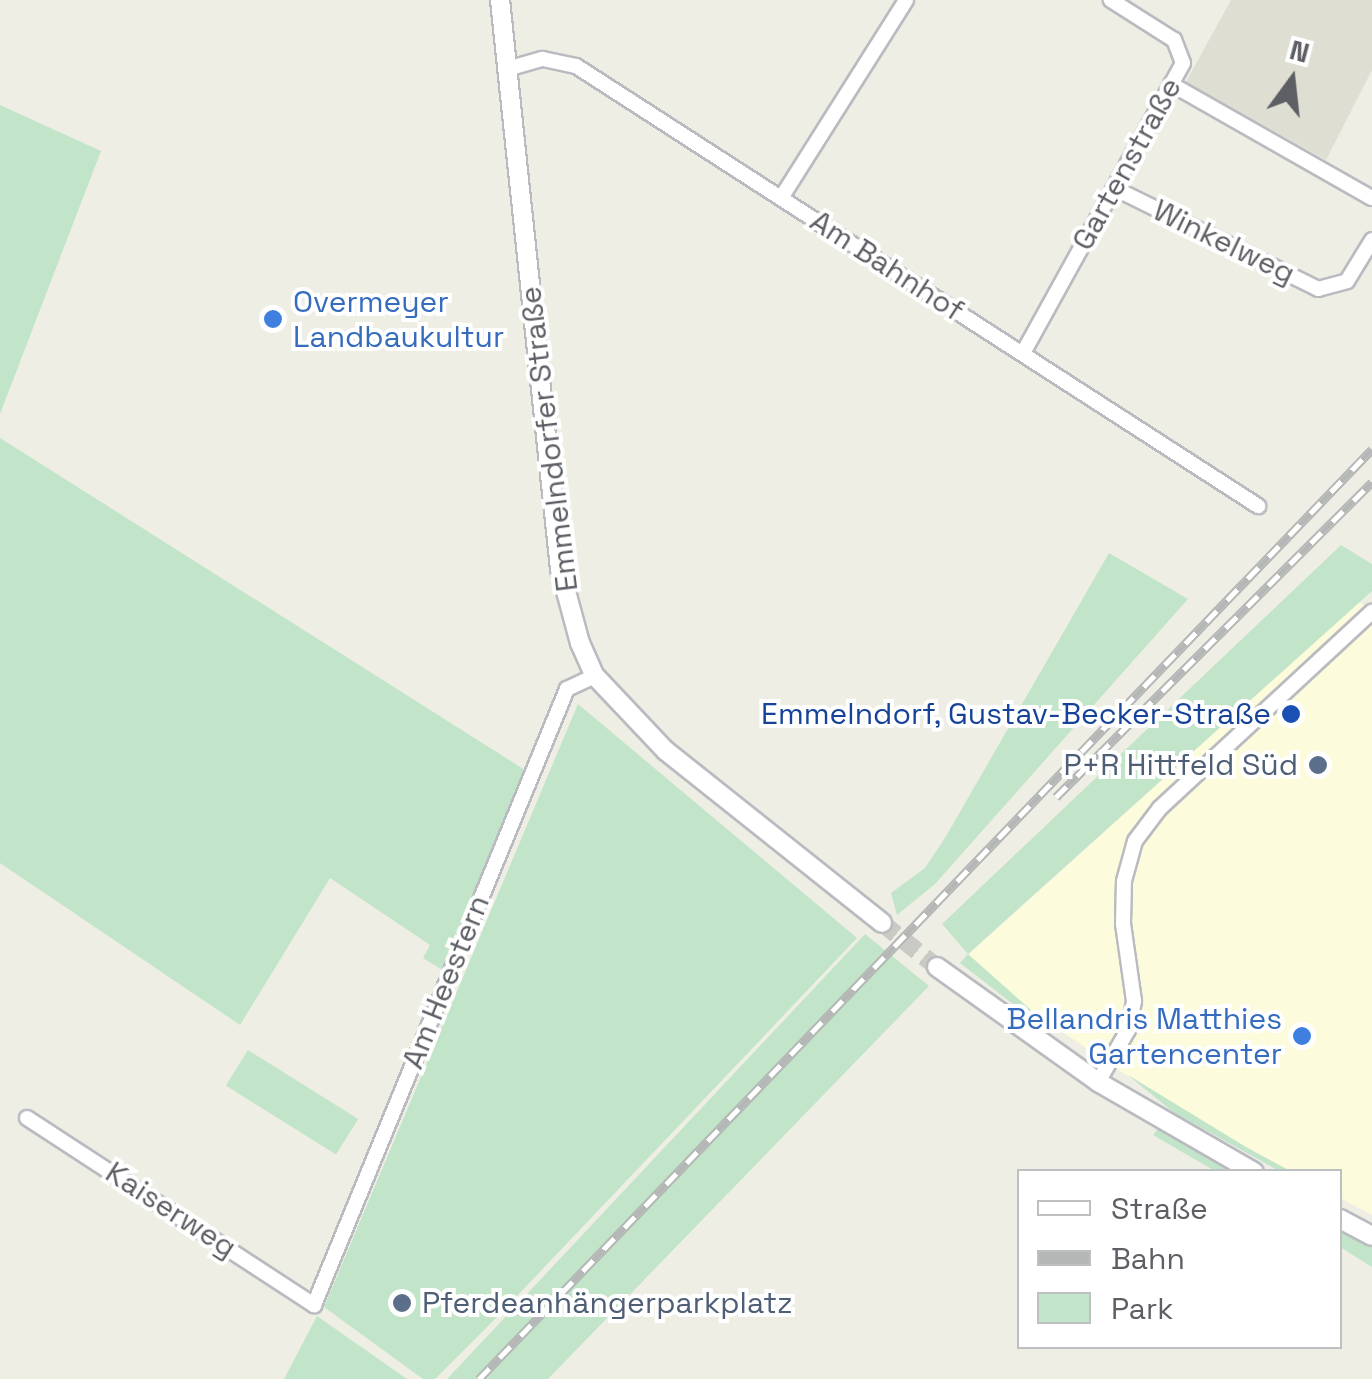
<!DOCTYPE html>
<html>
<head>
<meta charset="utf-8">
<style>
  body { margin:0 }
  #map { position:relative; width:1372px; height:1379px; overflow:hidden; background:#eeeee5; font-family:"Space Grotesk",sans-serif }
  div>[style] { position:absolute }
  .commercial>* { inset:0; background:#fcfbdc }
  .education>* { inset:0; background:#deded3 }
  .green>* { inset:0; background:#c2e5c9; transform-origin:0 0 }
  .tertiary-tunnel>* { height:18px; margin-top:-9px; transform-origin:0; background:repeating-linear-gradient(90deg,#cacac5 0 18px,transparent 0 27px) }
  .roads { filter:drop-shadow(2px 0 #babbc0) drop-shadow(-2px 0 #babbc0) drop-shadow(0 2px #babbc0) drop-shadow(0 -2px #babbc0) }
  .minor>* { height:14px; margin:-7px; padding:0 7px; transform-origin:7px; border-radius:7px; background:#fff }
  .tertiary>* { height:18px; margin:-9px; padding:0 9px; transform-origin:9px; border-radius:9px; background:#fff }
  .rail>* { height:9px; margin-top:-4.5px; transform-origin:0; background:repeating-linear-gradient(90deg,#fff 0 15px,#b5b6b6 0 30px); box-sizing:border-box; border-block:2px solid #b5b6b6 }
  .dots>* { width:28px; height:28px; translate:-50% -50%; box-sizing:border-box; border:5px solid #fff; border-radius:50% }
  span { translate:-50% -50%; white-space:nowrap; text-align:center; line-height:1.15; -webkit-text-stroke:8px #fff; paint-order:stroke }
  .street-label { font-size:30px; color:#5d5f65 }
  .shop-label { font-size:30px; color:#366cbe }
  .left { translate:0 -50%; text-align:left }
  .right { translate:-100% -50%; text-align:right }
  .transit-label { font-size:30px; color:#164399 }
  .service-label { font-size:30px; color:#4e5e75 }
  .legend { position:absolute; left:1017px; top:1169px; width:325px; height:180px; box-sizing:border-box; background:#fff; border:2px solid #bebfc1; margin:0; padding:12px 18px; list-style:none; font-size:30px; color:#5d5f65 }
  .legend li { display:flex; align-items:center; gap:20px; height:50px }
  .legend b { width:50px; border:2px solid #bebfc1 }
  .north { position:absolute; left:1242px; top:30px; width:100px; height:100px; -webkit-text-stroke:8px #fff; paint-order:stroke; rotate:15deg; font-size:28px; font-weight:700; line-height:40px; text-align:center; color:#5d5f65 }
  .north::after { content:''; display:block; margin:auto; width:35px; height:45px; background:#5d5f65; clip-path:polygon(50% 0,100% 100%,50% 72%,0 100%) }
</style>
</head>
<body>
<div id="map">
  <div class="commercial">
    <div style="clip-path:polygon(1359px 602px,1372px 610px,1372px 1215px,1340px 1198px,1340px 1172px,1290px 1171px,1246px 1147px,1115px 1068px,1028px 1008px,968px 955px)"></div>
  </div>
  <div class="education">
    <div style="clip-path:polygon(1231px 0,1372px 0,1372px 70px,1326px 160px,1186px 82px)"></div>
  </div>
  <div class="green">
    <div style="clip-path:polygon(0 105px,101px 151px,0 414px)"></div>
    <div style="clip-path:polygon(0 438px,525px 770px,444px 971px,423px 958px,430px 945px,330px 878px,240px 1025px,0 863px)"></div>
    <div style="clip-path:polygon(1341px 545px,1372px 564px,1372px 591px,968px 954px,1031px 1010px,1022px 1011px,960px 963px,968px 954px,942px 924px)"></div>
    <div style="clip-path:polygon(1109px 553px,1188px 599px,935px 884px,897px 915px,891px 893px,925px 868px,945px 838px)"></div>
    <div style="clip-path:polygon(578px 704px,857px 938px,498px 1316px,435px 1379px,423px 1379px,324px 1307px)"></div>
    <div style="clip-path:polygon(865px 934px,929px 986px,548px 1379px,447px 1379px)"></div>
    <div style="left:248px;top:1050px;width:130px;height:42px;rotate:32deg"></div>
    <div style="clip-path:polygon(1128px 1075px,1246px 1147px,1290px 1171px,1279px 1171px,1173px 1112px)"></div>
    <div style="clip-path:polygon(1158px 1129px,1236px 1171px,1215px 1171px,1153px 1135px)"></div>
    <div style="clip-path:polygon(1340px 1227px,1372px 1245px,1372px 1267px,1340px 1247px)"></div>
    <div style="clip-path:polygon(317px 1316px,407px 1379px,284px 1379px)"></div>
  </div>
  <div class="tertiary-tunnel">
    <div style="left:882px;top:923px;width:70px;rotate:38.7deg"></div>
  </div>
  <div class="roads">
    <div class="minor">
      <div style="left:507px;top:69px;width:37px;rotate:-16deg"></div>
      <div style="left:543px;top:59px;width:34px;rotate:12deg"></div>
      <div style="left:576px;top:66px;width:812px;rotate:32.83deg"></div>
      <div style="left:1171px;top:84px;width:231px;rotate:29.6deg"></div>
      <div style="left:1114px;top:188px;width:228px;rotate:26.3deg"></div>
      <div style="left:1318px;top:289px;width:30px;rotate:-15deg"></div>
      <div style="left:1347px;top:281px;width:48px;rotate:-58.6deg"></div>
      <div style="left:781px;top:198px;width:234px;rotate:-57.7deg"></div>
      <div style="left:1023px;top:353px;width:331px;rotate:-61.1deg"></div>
      <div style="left:1183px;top:63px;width:25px;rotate:-111deg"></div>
      <div style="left:1174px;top:40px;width:75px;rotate:-147.6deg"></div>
      <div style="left:1098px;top:1082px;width:60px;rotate:-60deg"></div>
      <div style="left:1128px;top:1030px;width:30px;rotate:-78deg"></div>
      <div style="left:1134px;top:1001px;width:78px;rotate:-98.1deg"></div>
      <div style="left:1123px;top:924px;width:43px;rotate:-88.7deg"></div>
      <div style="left:1124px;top:881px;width:41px;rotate:-74.6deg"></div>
      <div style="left:1135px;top:841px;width:41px;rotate:-52.9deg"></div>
      <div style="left:1160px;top:808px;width:289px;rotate:-42.8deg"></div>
      <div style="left:27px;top:1118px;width:343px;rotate:33.1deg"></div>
      <div style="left:314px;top:1305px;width:666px;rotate:-67.67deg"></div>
      <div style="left:567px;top:689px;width:31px;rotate:-25deg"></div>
    </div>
    <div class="tertiary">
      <div style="left:500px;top:0;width:572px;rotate:83.98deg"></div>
      <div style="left:560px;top:569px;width:77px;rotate:74.9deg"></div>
      <div style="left:580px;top:643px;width:36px;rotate:66deg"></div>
      <div style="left:595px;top:676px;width:103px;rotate:46.6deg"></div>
      <div style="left:666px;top:751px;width:276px;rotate:38.5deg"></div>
      <div style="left:937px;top:967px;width:198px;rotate:35.5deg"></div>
      <div style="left:1098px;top:1082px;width:180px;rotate:30deg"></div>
      <div style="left:1340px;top:1219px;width:36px;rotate:28deg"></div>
    </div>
  </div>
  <div class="rail">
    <div style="left:1056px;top:797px;width:446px;rotate:-44.9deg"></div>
    <div style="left:479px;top:1379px;width:1289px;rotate:-46.16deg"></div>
  </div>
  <div class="dots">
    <div style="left:273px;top:319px;background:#3f7fe0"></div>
    <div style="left:1291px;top:714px;background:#1a4fb4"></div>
    <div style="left:1318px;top:765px;background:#5c6f8a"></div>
    <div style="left:1302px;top:1036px;background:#3f7fe0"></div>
    <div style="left:402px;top:1303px;background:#5c6f8a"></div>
  </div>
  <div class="street-label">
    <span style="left:1127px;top:164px;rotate:-61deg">Gartenstraße</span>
    <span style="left:1224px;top:242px;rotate:26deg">Winkelweg</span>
    <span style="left:887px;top:266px;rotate:33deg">Am Bahnhof</span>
    <span style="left:549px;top:439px;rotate:-97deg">Emmelndorfer Straße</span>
    <span style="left:446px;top:982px;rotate:-68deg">Am Heestern</span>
    <span style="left:171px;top:1210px;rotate:33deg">Kaiserweg</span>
  </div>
  <div class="shop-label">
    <span class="left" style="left:293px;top:319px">Overmeyer<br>Landbaukultur</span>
    <span class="right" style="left:1282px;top:1036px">Bellandris Matthies<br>Gartencenter</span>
  </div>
  <div class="transit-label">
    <span class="right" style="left:1271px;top:714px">Emmelndorf, Gustav-Becker-Straße</span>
  </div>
  <div class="service-label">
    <span class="right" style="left:1298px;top:765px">P+R Hittfeld Süd</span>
    <span class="left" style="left:422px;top:1303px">Pferdeanhängerparkplatz</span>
  </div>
  <ul class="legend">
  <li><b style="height:12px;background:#fff"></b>Straße</li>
  <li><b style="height:12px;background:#b5b6b6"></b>Bahn</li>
  <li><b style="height:28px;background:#c2e5c9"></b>Park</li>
  </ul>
  <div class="north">N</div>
</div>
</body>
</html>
